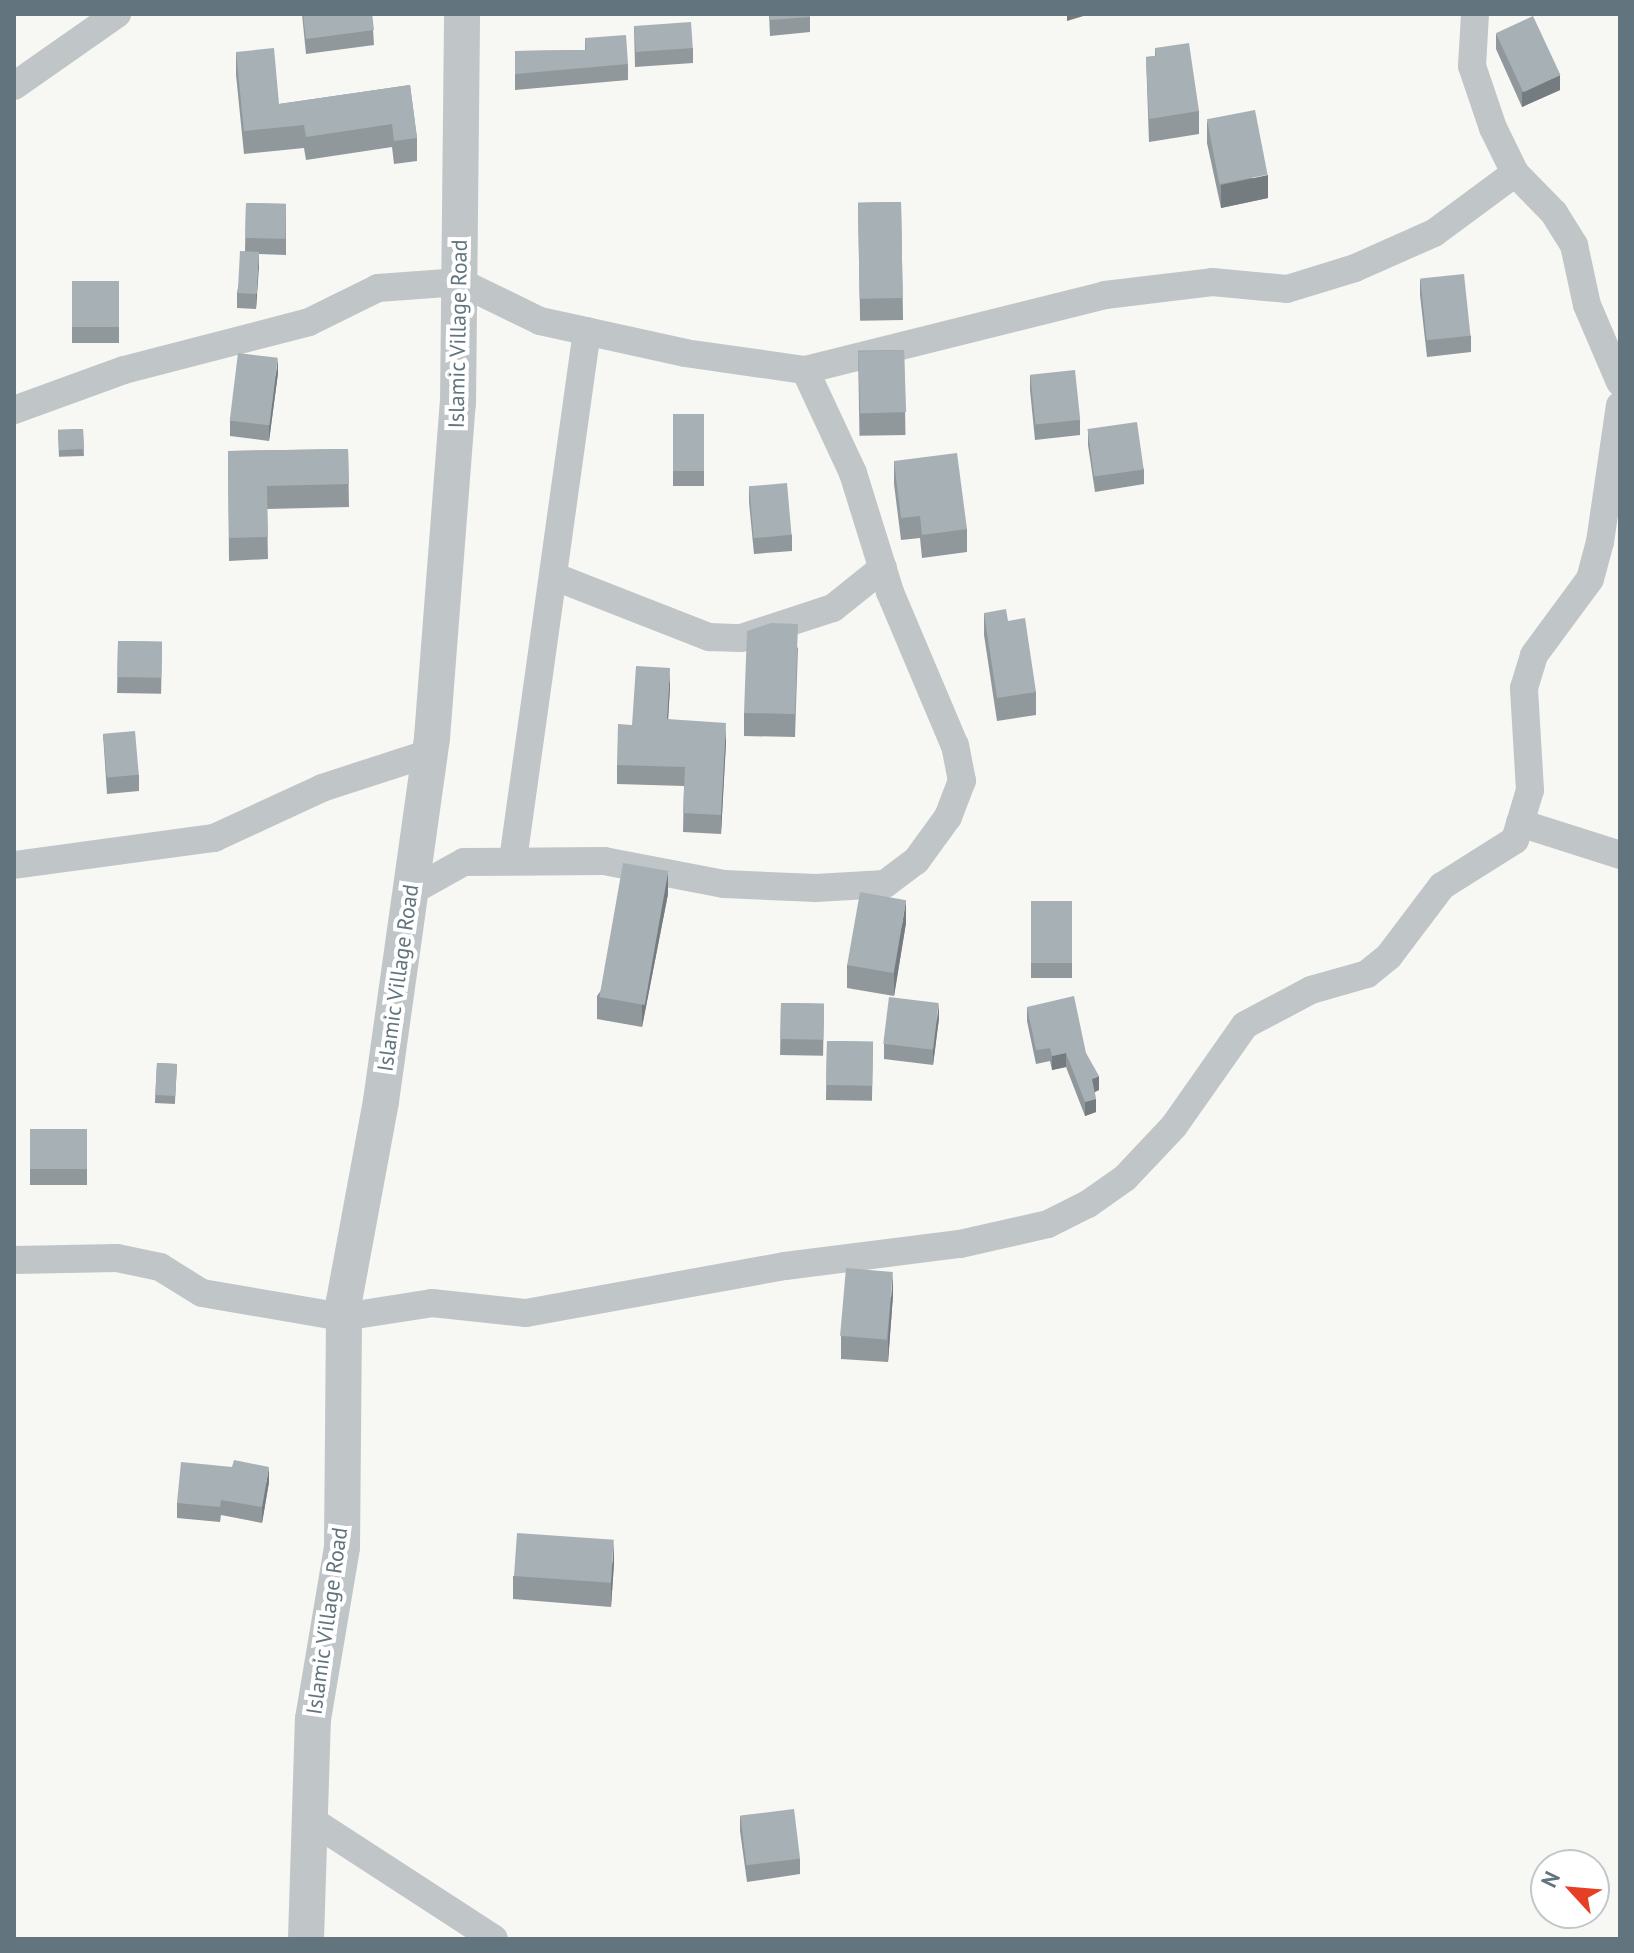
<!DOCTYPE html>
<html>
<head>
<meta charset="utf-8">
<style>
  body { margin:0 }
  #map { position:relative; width:1634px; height:1953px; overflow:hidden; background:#f7f7f4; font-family:"PT Sans",sans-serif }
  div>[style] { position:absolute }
  .minor>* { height:28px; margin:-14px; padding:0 14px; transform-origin:14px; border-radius:14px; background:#c0c5c8 }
  .tertiary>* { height:36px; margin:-18px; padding:0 18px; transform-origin:18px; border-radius:18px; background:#c0c5c8 }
  .wall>* { inset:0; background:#90989c; transform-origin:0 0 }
  .shaded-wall>* { inset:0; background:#757c7f }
  .building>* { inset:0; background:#a7b1b5; transform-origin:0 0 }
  span { translate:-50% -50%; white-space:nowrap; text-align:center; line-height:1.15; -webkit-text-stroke:8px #fff; paint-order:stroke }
  .street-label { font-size:22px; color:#62757f }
  .frame { position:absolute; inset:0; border:16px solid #62757f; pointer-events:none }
  .north { position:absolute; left:1530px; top:1849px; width:80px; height:80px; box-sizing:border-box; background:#fff; border:2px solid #c0c8cc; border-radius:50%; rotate:296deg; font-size:22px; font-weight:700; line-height:32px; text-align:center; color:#62757f }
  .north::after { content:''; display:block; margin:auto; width:28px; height:36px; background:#e53f26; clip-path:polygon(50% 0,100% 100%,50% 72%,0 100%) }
</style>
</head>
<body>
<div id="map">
  <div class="minor">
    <div style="left:1475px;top:14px;width:52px;rotate:93.3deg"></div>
    <div style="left:1472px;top:66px;width:65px;rotate:71.3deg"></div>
    <div style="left:1493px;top:128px;width:50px;rotate:63.9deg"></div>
    <div style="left:1515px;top:173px;width:56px;rotate:45.7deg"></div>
    <div style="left:1554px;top:213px;width:38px;rotate:58deg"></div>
    <div style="left:1574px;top:245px;width:61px;rotate:77.8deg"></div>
    <div style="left:1587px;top:305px;width:84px;rotate:66.8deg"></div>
    <div style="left:14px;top:86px;width:126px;rotate:-35deg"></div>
    <div style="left:14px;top:410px;width:117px;rotate:-20deg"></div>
    <div style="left:124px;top:370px;width:191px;rotate:-14.5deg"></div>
    <div style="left:309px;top:322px;width:77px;rotate:-26.2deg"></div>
    <div style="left:378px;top:288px;width:82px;rotate:-4.2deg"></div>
    <div style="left:460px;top:282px;width:89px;rotate:26deg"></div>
    <div style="left:540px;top:321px;width:148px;rotate:12.4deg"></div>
    <div style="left:685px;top:353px;width:121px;rotate:8.1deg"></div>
    <div style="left:805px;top:370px;width:309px;rotate:-14deg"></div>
    <div style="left:1105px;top:295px;width:108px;rotate:-6.9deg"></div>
    <div style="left:1212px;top:282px;width:75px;rotate:5.3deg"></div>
    <div style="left:1287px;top:289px;width:71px;rotate:-17.2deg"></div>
    <div style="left:1355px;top:268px;width:86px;rotate:-23.9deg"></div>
    <div style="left:1434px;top:233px;width:101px;rotate:-36.5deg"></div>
    <div style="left:553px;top:576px;width:168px;rotate:21.4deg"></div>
    <div style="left:709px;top:637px;width:32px;rotate:2deg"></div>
    <div style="left:741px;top:638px;width:97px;rotate:-18.1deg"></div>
    <div style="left:833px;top:608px;width:64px;rotate:-38.7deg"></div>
    <div style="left:1520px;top:823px;width:105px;rotate:17.7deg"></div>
    <div style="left:513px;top:860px;width:534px;rotate:-82.04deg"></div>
    <div style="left:14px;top:865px;width:202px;rotate:-7.7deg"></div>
    <div style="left:214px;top:838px;width:119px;rotate:-24.8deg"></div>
    <div style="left:322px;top:788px;width:114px;rotate:-18deg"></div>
    <div style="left:410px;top:892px;width:62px;rotate:-29.1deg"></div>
    <div style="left:464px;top:862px;width:140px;rotate:-0.4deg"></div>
    <div style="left:604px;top:861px;width:122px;rotate:10.9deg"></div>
    <div style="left:724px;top:884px;width:92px;rotate:2.5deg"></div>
    <div style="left:816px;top:888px;width:69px;rotate:-3.3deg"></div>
    <div style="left:885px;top:884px;width:39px;rotate:-37deg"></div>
    <div style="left:916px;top:861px;width:54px;rotate:-54deg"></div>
    <div style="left:948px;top:817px;width:39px;rotate:-69deg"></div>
    <div style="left:962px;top:781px;width:36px;rotate:-101deg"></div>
    <div style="left:955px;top:746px;width:167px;rotate:-112.9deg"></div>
    <div style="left:890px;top:592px;width:125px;rotate:-107.3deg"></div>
    <div style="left:853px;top:473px;width:114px;rotate:-115deg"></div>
    <div style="left:14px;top:1260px;width:103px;rotate:-1.1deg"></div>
    <div style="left:117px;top:1258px;width:44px;rotate:11.8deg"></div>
    <div style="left:160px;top:1267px;width:49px;rotate:31.8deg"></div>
    <div style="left:202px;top:1293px;width:143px;rotate:9.7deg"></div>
    <div style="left:343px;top:1317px;width:90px;rotate:-8.9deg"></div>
    <div style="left:432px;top:1303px;width:95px;rotate:6.1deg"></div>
    <div style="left:526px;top:1313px;width:263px;rotate:-10.3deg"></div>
    <div style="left:785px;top:1266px;width:176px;rotate:-7.2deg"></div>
    <div style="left:960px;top:1244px;width:90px;rotate:-12.8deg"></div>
    <div style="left:1048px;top:1224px;width:45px;rotate:-26.6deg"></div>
    <div style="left:1088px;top:1204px;width:45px;rotate:-35.1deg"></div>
    <div style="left:1125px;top:1178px;width:71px;rotate:-46.7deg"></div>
    <div style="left:1174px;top:1126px;width:123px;rotate:-54.9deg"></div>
    <div style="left:1245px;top:1025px;width:75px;rotate:-27.9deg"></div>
    <div style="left:1311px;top:990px;width:58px;rotate:-15.9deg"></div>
    <div style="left:1367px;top:974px;width:28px;rotate:-39deg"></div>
    <div style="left:1389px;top:956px;width:88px;rotate:-52.9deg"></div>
    <div style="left:1442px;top:886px;width:86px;rotate:-32.2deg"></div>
    <div style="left:1515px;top:840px;width:52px;rotate:-73.3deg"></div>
    <div style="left:1530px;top:790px;width:102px;rotate:-93.4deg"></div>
    <div style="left:1524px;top:688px;width:34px;rotate:-73deg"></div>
    <div style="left:1534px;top:655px;width:94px;rotate:-53.6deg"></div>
    <div style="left:1590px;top:579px;width:38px;rotate:-75deg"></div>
    <div style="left:1600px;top:542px;width:138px;rotate:-81.7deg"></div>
    <div style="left:311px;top:1820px;width:218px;rotate:33deg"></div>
  </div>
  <div class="tertiary">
    <div style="left:306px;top:1939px;width:220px;rotate:-88.2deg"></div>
    <div style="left:313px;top:1719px;width:174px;rotate:-80.4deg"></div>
    <div style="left:342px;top:1547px;width:246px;rotate:-89.5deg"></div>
    <div style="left:344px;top:1301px;width:203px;rotate:-79.5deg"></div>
    <div style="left:381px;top:1101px;width:367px;rotate:-82deg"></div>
    <div style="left:432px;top:738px;width:336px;rotate:-85.6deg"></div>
    <div style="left:458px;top:403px;width:389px;rotate:-89.4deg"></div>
  </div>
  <div class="wall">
    <div style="clip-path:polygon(302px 14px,372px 14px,374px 45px,306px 54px)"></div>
    <div style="clip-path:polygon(769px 14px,810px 14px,810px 32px,770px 36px)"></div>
    <div style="clip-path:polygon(634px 26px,693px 48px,693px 63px,635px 67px)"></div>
    <div style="clip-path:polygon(1496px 34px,1560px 90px,1522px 107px,1496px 49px)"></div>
    <div style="clip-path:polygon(585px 38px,628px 64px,628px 80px,515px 90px,515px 51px,585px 50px)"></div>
    <div style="clip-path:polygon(1155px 48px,1199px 111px,1199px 134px,1149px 142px,1146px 57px,1155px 56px)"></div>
    <div style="clip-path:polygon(236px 52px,279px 104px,410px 85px,417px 138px,417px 161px,394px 164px,392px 147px,306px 160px,304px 148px,244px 154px,236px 75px)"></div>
    <div style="clip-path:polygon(1207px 121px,1268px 198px,1221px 208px,1207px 143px)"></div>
    <div style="left:901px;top:202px;width:118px;height:43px;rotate:89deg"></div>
    <div style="clip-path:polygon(246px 203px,286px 204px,286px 255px,259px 254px,256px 309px,237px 308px,237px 293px,245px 251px)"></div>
    <div style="clip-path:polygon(1420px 279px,1471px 336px,1471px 352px,1427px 357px,1420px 295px)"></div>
    <div style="left:119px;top:281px;width:62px;height:47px;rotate:90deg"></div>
    <div style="left:904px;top:350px;width:85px;height:46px;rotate:89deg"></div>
    <div style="clip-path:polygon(278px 373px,269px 441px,230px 436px,230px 421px)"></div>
    <div style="clip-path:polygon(1030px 375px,1080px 420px,1080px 435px,1035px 440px,1030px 390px)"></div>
    <div style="left:673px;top:414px;width:31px;height:72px"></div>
    <div style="left:83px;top:429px;width:27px;height:25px;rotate:88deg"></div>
    <div style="clip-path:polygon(1088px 430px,1144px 469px,1144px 484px,1095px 492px,1088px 445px)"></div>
    <div style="clip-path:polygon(348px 449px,349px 507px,267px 509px,268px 559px,229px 561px,228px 451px)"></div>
    <div style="clip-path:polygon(894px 461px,967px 529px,967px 552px,922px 558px,920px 538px,901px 540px,894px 484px)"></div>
    <div style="clip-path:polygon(749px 486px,792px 535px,792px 551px,754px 554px,749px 502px)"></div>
    <div style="clip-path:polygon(984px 613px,1008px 621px,1036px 692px,1036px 715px,997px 721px,984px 635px)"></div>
    <div style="left:118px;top:641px;width:44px;height:52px;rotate:1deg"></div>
    <div style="clip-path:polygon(798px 647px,795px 737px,744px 736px,744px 713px)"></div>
    <div style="clip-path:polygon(670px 687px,668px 719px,726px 742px,721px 834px,683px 832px,684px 786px,617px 784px,617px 765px,632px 725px)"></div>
    <div style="clip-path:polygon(103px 734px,139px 775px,139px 791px,107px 794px)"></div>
    <div style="clip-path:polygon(668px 894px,642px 1027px,597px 1019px,597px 996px)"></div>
    <div style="left:1031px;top:901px;width:41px;height:77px"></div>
    <div style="clip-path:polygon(906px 923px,894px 996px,847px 988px,847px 965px)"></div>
    <div style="left:781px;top:1003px;width:43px;height:52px;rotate:1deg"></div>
    <div style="clip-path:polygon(1027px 1007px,1086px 1053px,1099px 1090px,1095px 1092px,1096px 1112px,1085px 1116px,1066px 1067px,1052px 1070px,1050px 1061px,1036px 1064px,1027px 1021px)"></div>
    <div style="clip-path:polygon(939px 1018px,933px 1065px,884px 1059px,884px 1044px)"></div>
    <div style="left:827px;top:1041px;width:46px;height:59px;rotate:1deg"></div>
    <div style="left:157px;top:1063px;width:20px;height:40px;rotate:3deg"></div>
    <div style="left:30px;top:1129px;width:57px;height:56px"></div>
    <div style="clip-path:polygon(893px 1295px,888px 1362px,841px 1359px,841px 1336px)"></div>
    <div style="clip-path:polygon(269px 1482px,262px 1523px,221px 1515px,220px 1522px,177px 1518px,177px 1503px)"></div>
    <div style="clip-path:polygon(614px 1563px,611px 1607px,513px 1599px,513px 1576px)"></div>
    <div style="clip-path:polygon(740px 1816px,800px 1859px,800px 1874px,747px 1882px,740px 1831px)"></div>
  </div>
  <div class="shaded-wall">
    <div style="clip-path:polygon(1067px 14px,1090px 14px,1067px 21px)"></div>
    <div style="clip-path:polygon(1560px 75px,1560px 90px,1522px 107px,1522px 92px)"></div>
    <div style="clip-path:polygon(1268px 175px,1268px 198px,1221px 208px,1221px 185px)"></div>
    <div style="clip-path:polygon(259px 252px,259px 267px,256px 309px,256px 294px)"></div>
    <div style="clip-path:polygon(278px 358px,278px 373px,269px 441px,269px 426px)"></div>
    <div style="clip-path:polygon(670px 668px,670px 687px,667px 739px,667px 719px)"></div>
    <div style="clip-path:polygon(726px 723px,726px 742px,721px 834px,721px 815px)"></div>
    <div style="clip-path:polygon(668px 871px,668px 894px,642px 1027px,642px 1005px)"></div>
    <div style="clip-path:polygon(906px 900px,906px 923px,894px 996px,894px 973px)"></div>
    <div style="clip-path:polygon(939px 1003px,939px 1018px,933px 1065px,933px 1050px)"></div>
    <div style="clip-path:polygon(1066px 1053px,1066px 1067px,1052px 1070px,1052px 1056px)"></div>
    <div style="clip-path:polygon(1099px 1076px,1099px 1090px,1092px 1093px,1092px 1079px)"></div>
    <div style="clip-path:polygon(1096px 1099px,1096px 1112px,1085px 1116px,1085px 1102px)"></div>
    <div style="clip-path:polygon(893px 1272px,893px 1295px,888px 1362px,888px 1339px)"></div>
    <div style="clip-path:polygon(269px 1467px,269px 1482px,262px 1523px,262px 1507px)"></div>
    <div style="clip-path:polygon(614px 1540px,614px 1563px,611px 1607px,611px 1584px)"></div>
  </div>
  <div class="building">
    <div style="clip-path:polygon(303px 14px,372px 14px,374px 30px,306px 39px)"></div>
    <div style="clip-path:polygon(770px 14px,810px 14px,810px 17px,770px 20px)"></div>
    <div style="left:1533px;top:16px;width:65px;height:41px;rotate:65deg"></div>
    <div style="left:691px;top:22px;width:26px;height:57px;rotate:86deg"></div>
    <div style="clip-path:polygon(626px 35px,628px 64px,515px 74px,515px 51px,586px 50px,585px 38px)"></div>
    <div style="clip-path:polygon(1189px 43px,1199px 111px,1149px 119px,1146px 57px,1156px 56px,1155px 48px)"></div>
    <div style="clip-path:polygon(274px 48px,279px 104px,410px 85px,417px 138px,394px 141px,392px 124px,306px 137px,304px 125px,244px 131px,236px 52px)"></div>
    <div style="left:1255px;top:110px;width:66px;height:49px;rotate:79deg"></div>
    <div style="left:901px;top:202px;width:96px;height:43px;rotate:89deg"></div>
    <div style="left:246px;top:203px;width:40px;height:35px;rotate:1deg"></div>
    <div style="left:240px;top:251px;width:19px;height:42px;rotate:3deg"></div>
    <div style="left:1464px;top:274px;width:62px;height:44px;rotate:84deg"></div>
    <div style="left:119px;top:281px;width:46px;height:47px;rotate:90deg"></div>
    <div style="left:904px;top:350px;width:62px;height:46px;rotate:88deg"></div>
    <div style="left:238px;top:353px;width:40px;height:68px;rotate:7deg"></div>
    <div style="left:1075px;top:370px;width:50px;height:45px;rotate:84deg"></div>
    <div style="left:673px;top:414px;width:31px;height:57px"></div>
    <div style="left:1137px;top:422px;width:48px;height:50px;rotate:82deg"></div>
    <div style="left:83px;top:429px;width:20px;height:25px;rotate:87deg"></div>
    <div style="clip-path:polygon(348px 449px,349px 484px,267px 486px,268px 537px,229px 538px,228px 451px)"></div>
    <div style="clip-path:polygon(957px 453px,967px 529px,922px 535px,920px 516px,901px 518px,894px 461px)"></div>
    <div style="left:787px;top:483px;width:52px;height:38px;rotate:85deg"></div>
    <div style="clip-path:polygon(1006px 609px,1008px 621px,1025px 618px,1036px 692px,997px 698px,984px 613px)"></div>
    <div style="clip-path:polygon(771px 623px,798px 624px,795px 714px,744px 713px,747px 631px)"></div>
    <div style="left:118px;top:641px;width:44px;height:36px;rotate:1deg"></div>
    <div style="clip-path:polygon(636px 666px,670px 668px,667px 719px,726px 723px,721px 815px,683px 813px,685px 767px,617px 765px,618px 724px,632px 725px)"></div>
    <div style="left:135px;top:731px;width:44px;height:32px;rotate:85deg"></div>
    <div style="left:623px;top:863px;width:46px;height:136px;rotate:10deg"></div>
    <div style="left:860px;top:892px;width:47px;height:74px;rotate:10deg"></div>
    <div style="left:1031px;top:901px;width:41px;height:62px"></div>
    <div style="clip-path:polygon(1074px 996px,1086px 1053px,1099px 1076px,1092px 1079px,1096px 1099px,1085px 1102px,1066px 1053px,1052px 1056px,1050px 1048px,1036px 1050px,1027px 1007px)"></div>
    <div style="left:889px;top:997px;width:50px;height:47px;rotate:7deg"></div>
    <div style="left:781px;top:1003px;width:43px;height:36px;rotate:1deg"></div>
    <div style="left:827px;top:1041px;width:46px;height:44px;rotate:1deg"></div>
    <div style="left:157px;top:1063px;width:20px;height:32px;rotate:3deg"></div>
    <div style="left:30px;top:1129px;width:57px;height:40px"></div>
    <div style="left:846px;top:1268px;width:47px;height:68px;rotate:5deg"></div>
    <div style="clip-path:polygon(234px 1460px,269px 1467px,262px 1507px,221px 1500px,220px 1507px,177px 1503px,181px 1462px,232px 1467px)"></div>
    <div style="left:517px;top:1533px;width:97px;height:43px;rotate:4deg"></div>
    <div style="left:794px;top:1809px;width:50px;height:54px;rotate:83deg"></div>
  </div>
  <div class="street-label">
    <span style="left:458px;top:334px;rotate:-89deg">Islamic Village Road</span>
    <span style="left:398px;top:978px;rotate:-82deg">Islamic Village Road</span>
    <span style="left:327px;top:1621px;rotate:-82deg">Islamic Village Road</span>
  </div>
  <div class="frame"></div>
  <div class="north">N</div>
</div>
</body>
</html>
